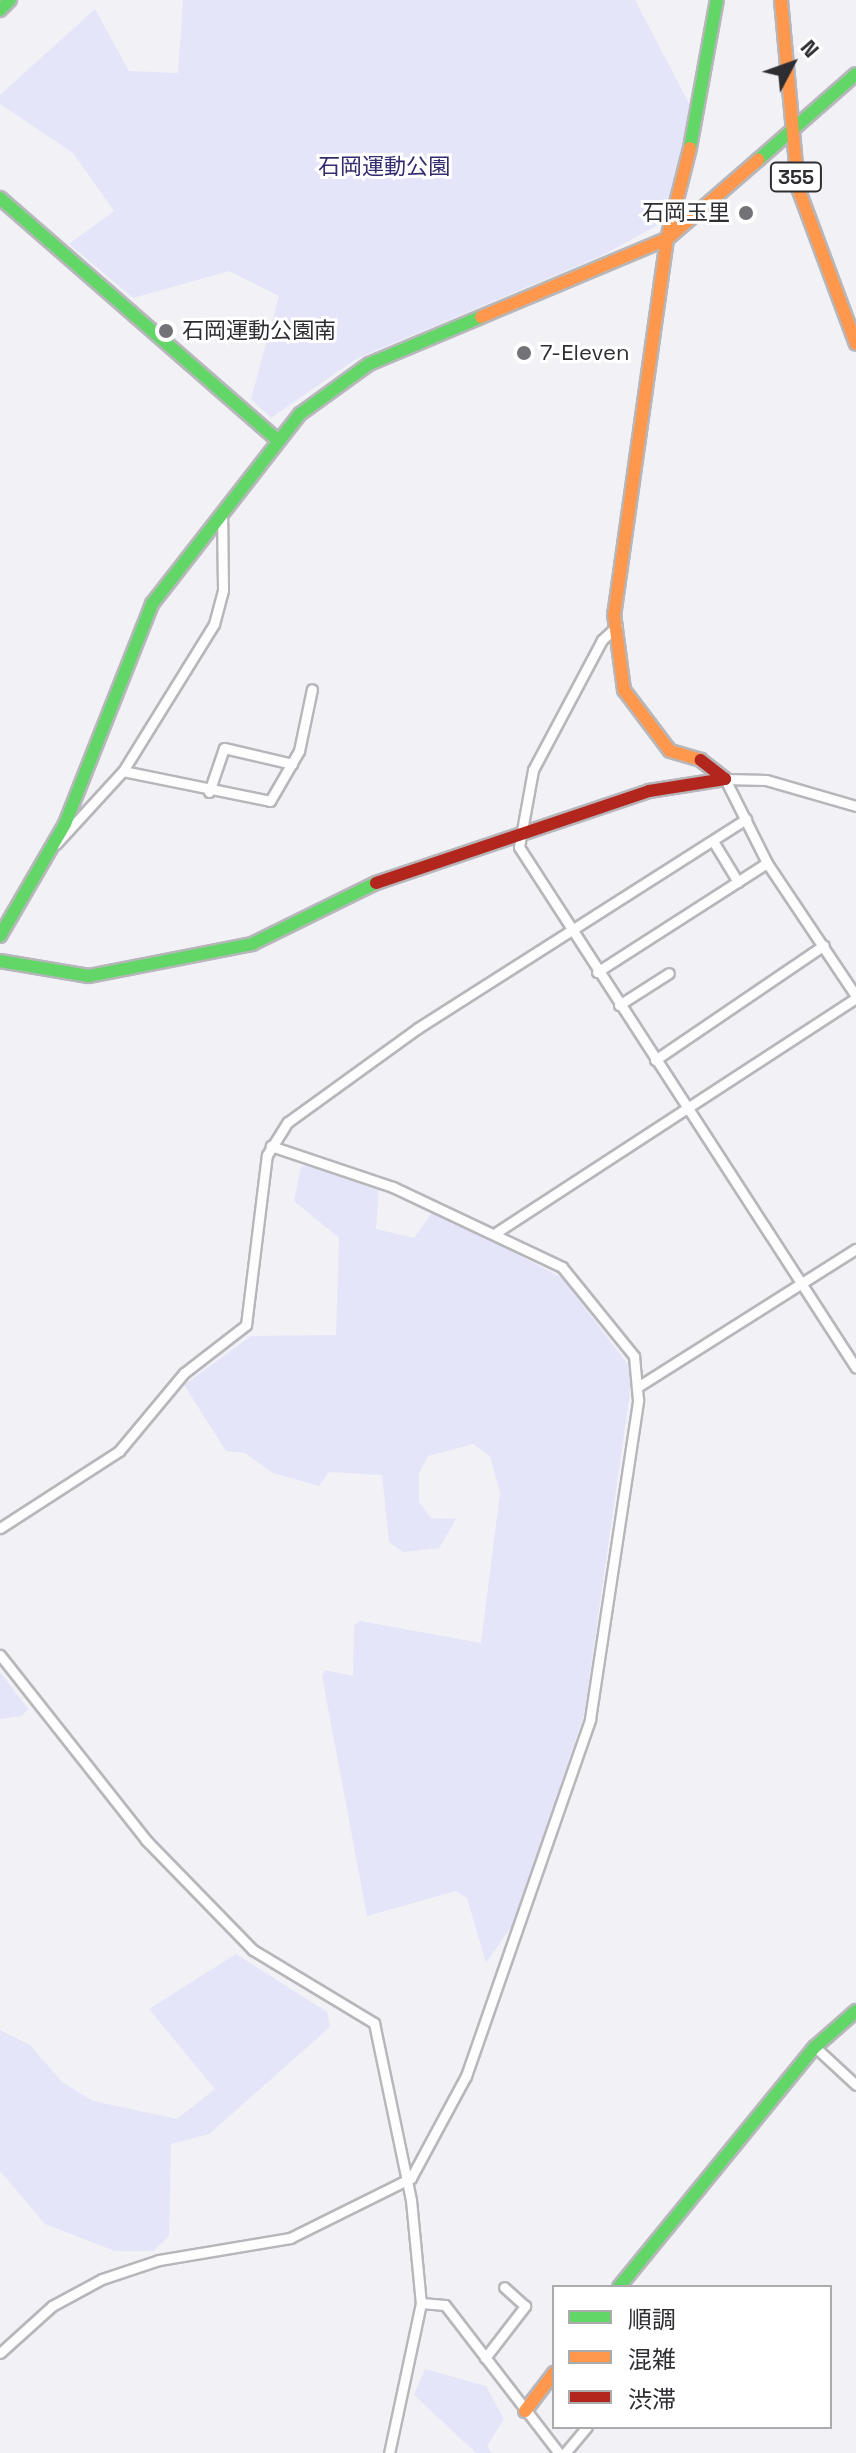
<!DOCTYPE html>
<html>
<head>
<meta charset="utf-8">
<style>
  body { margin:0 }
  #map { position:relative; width:856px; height:2453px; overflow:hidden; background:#f1f1f6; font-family:"Space Grotesk","Noto Sans JP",sans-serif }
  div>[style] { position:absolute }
  .green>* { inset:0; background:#e4e5f9 }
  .roads { filter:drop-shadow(2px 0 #b7b7bb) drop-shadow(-2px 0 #b7b7bb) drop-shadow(0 2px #b7b7bb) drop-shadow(0 -2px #b7b7bb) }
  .street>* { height:9px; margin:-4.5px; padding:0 4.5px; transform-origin:4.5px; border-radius:4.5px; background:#fdfdfe }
  .fast>* { height:12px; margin:-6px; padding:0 6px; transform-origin:6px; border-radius:6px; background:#63d668 }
  .slow>* { height:12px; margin:-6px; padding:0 6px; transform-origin:6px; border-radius:6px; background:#ff974d }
  .jam>* { height:12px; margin:-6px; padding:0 6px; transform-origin:6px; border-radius:6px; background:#b3261e }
  .dots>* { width:22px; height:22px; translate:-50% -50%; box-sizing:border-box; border:4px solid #fff; border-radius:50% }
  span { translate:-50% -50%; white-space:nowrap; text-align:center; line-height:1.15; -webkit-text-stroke:6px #fff; paint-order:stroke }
  .shield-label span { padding:2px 6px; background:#fff; border:2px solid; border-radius:6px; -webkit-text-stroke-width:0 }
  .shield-label { font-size:20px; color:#2e2e32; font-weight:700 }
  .park-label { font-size:22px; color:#332c6e }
  .poi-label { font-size:22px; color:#2e2e32 }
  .right { translate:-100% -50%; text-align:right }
  .left { translate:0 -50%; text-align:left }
  .legend { position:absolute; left:552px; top:2285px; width:280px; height:144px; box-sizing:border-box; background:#fff; border:2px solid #ababad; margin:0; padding:10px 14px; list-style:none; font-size:24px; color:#2e2e32 }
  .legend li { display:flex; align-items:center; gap:16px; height:40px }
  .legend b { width:40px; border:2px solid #ababad }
  .north { position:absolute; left:752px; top:24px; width:80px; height:80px; -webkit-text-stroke:6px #fff; paint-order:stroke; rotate:49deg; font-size:22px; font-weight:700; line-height:32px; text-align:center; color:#2e2e32 }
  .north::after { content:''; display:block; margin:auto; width:28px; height:36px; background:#2e2e32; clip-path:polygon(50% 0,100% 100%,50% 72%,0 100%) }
</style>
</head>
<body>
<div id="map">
  <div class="green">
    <div style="clip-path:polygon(183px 0,635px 0,694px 113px,667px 220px,601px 256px,356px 359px,271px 418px,251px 399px,279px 296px,229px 271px,133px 298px,69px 244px,114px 211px,73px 153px,0 104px,0 95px,95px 9px,129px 71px,178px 73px)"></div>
    <div style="clip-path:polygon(310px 1163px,379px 1188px,376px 1229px,414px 1238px,434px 1210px,562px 1278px,633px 1371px,584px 1715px,513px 1924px,486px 1963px,467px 1898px,456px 1891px,367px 1916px,322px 1676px,325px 1670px,353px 1676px,354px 1625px,360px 1621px,481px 1643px,500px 1493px,490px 1456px,473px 1444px,428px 1456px,419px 1473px,419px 1502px,431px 1518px,456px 1519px,439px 1548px,403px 1552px,389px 1542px,382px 1475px,329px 1472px,319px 1486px,273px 1473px,245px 1453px,226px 1451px,184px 1385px,251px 1336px,336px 1335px,339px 1238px,294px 1201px,301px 1167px)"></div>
    <div style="clip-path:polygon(0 1672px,28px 1709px,22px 1716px,0 1719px)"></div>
    <div style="clip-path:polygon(236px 1954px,327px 2012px,330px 2027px,209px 2134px,171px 2144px,169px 2236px,153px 2251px,115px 2251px,45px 2224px,0 2171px,0 2030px,30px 2045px,62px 2082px,93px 2101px,177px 2119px,215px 2089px,149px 2009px)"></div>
    <div style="clip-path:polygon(425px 2369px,486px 2386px,504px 2419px,487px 2446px,492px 2453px,476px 2453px,414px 2395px)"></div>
  </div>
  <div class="roads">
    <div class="street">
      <div style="left:617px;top:626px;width:21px;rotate:137deg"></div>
      <div style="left:602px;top:640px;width:147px;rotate:118deg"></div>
      <div style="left:533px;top:770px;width:78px;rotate:100.3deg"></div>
      <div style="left:519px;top:847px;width:620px;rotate:57.1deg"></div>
      <div style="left:123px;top:771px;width:150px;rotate:11.5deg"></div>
      <div style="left:270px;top:801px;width:58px;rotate:-59.9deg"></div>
      <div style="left:299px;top:751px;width:63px;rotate:-78.2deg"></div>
      <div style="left:209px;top:792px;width:46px;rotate:-71.2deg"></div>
      <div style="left:224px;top:748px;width:70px;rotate:13.2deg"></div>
      <div style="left:856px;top:806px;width:94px;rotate:-163.9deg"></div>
      <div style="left:766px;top:780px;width:41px;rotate:-178.6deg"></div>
      <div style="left:725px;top:779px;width:94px;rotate:63.4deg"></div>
      <div style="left:767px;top:863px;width:160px;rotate:56.2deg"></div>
      <div style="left:713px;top:841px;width:48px;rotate:58.6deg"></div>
      <div style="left:56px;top:844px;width:99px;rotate:-47.5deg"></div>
      <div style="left:123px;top:771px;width:173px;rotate:-58.2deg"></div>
      <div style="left:214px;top:624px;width:35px;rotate:-75deg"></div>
      <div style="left:223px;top:590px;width:78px;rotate:-90.7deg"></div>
      <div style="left:597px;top:972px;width:202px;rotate:-32.7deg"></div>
      <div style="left:619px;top:1005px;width:59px;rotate:-32.6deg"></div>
      <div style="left:655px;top:1060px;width:204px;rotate:-34.2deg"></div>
      <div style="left:497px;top:1232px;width:429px;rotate:-33.1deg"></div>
      <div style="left:639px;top:1386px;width:257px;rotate:-32.3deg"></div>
      <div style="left:0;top:1528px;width:142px;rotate:-32.9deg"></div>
      <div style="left:119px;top:1451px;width:102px;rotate:-50.2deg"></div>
      <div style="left:184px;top:1373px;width:78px;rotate:-37.7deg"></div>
      <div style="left:246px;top:1325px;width:171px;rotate:-83deg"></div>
      <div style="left:267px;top:1155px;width:39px;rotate:-58deg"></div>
      <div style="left:288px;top:1122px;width:160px;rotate:-35.9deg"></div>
      <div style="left:418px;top:1028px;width:389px;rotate:-32.5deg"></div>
      <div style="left:0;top:1655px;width:236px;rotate:51.7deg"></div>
      <div style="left:146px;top:1840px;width:153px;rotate:45.8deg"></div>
      <div style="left:253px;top:1950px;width:141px;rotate:31.1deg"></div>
      <div style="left:374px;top:2023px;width:181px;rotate:78.2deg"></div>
      <div style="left:411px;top:2200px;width:103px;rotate:84.5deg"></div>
      <div style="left:421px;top:2303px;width:153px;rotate:102deg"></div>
      <div style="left:815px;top:2047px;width:56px;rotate:42.8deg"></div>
      <div style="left:421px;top:2303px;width:24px;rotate:5deg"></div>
      <div style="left:445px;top:2305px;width:187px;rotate:52.4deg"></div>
      <div style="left:0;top:2353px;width:70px;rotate:-42.1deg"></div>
      <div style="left:52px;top:2306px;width:57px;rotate:-28.4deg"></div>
      <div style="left:102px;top:2279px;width:60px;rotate:-18.4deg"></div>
      <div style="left:159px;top:2260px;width:133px;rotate:-9.5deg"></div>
      <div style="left:290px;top:2238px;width:135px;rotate:-26.4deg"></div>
      <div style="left:411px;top:2178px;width:116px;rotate:-61.7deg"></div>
      <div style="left:466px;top:2076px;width:378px;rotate:-70.8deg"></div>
      <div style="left:590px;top:1719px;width:323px;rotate:-81.4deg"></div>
      <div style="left:638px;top:1400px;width:44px;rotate:-95.2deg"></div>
      <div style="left:634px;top:1356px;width:114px;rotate:-129deg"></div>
      <div style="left:562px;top:1267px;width:187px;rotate:-154.7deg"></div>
      <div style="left:393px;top:1187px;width:129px;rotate:-161.4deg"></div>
      <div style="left:485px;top:2358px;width:66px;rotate:-52.4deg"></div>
      <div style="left:525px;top:2306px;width:28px;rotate:-138deg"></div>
      <div style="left:565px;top:2453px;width:34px;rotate:-50deg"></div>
    </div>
    <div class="fast">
      <div style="left:0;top:10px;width:14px;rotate:-45deg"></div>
      <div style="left:690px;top:148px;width:150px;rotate:-79.7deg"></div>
      <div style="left:758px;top:160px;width:130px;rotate:-41.3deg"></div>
      <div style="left:0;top:198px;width:366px;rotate:41.1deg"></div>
      <div style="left:0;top:936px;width:129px;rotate:-59.9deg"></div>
      <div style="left:65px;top:824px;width:237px;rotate:-68.4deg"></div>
      <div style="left:152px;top:604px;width:241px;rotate:-52.1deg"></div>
      <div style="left:300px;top:414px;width:85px;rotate:-35.9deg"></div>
      <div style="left:369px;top:364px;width:121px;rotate:-22.8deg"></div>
      <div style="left:0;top:961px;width:90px;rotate:9.6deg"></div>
      <div style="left:89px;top:976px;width:166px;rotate:-11.1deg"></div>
      <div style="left:252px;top:944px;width:138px;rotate:-26.2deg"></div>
      <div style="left:619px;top:2287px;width:310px;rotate:-50.8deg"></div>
      <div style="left:815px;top:2047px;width:55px;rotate:-41.3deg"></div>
    </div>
    <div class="slow">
      <div style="left:781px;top:0;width:189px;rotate:84.8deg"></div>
      <div style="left:798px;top:188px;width:166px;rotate:69.6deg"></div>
      <div style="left:690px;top:148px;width:94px;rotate:104.2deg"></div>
      <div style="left:667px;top:239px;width:379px;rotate:98deg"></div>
      <div style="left:614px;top:614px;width:77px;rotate:82.5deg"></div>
      <div style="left:624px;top:690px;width:76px;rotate:53deg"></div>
      <div style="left:670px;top:751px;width:32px;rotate:16deg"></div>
      <div style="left:481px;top:317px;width:202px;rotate:-22.8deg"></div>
      <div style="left:667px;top:239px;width:121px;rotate:-41deg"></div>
      <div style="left:525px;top:2411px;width:48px;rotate:-52.7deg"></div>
    </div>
    <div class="jam">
      <div style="left:376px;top:883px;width:288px;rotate:-18.6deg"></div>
      <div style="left:649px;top:791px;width:77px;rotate:-9deg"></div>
      <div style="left:725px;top:779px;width:31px;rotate:-142deg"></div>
    </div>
  </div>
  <div class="dots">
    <div style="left:746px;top:213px;background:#727277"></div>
    <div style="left:166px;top:331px;background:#727277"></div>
    <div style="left:524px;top:353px;background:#727277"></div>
  </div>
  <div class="shield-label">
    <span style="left:796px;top:177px">355</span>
  </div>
  <div class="park-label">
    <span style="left:384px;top:167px">石岡運動公園</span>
  </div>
  <div class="poi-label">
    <span class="right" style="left:730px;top:213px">石岡玉里</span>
    <span class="left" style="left:182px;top:331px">石岡運動公園南</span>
    <span class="left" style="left:540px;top:353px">7-Eleven</span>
  </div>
  <ul class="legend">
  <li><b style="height:10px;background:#63d668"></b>順調</li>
  <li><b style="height:10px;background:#ff974d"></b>混雑</li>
  <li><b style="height:10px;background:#b3261e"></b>渋滞</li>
  </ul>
  <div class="north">N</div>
</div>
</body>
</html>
